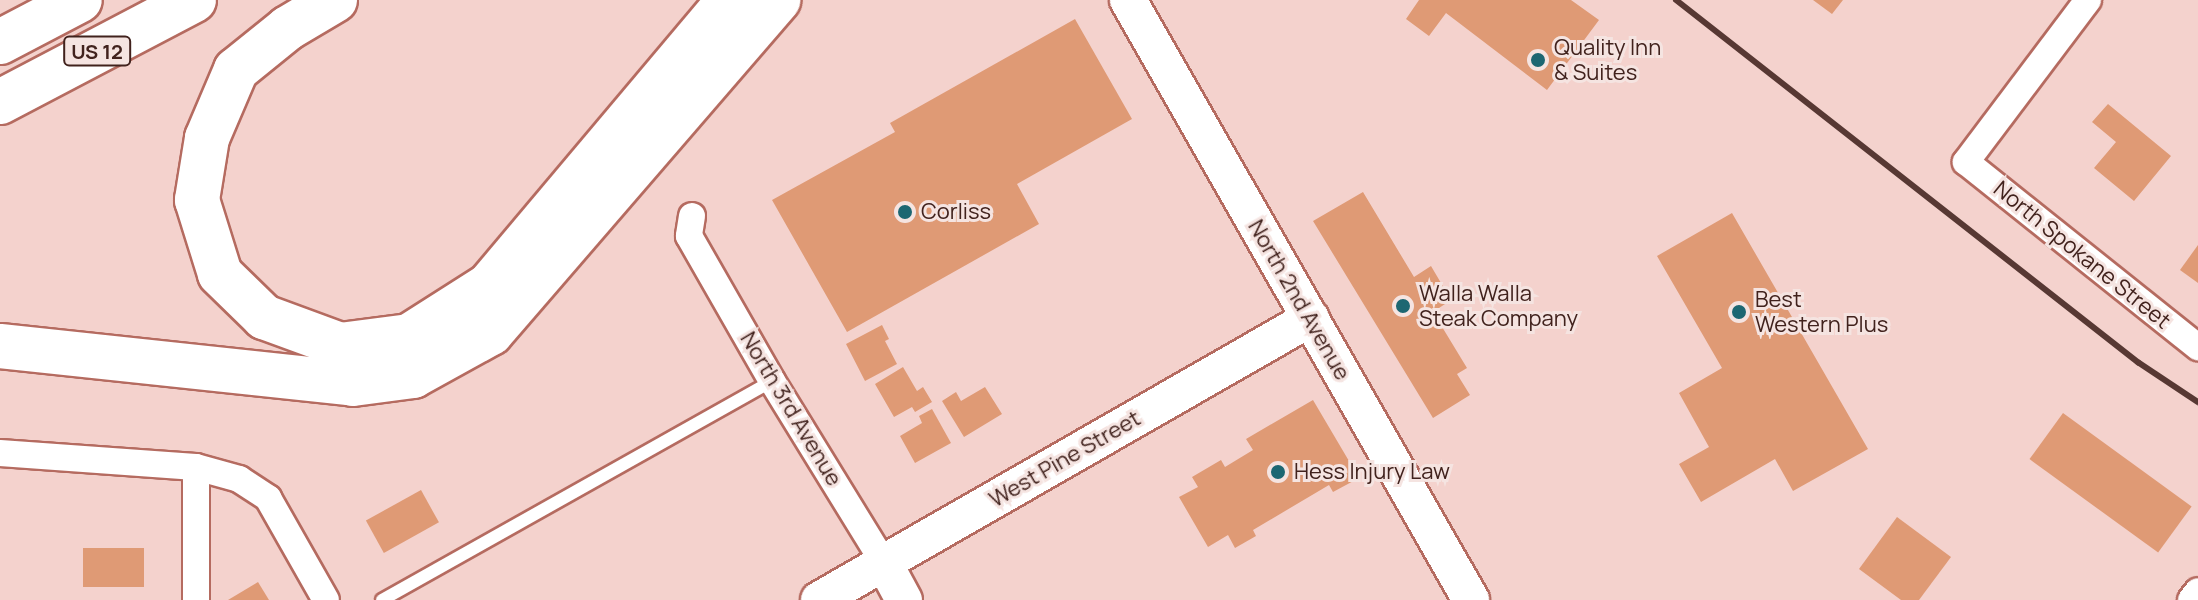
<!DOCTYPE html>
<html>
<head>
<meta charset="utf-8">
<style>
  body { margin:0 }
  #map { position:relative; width:2198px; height:600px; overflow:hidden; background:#f4d2cd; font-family:Manrope,sans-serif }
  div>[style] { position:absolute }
  .building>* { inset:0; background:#df9a75; transform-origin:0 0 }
  .roads { filter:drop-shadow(2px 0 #b56b60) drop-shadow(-2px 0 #b56b60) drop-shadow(0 2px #b56b60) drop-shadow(0 -2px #b56b60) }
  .lane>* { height:12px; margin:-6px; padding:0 6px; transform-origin:6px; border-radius:6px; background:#fff }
  .street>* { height:26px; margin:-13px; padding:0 13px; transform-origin:13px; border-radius:13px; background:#fff }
  .secondary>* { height:36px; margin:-18px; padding:0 18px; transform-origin:18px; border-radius:18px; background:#fff }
  .highway>* { height:44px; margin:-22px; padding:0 22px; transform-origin:22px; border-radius:22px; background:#fff }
  .rail>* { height:6px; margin:-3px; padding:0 3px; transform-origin:3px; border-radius:3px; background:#573833 }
  .dots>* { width:22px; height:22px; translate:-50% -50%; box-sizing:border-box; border:4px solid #f5e4e1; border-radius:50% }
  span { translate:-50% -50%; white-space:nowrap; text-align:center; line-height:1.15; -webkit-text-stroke:6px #f5e4e1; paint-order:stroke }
  .shield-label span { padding:2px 6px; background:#f5e4e1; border:2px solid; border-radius:6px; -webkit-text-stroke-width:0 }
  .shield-label { font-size:20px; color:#41221d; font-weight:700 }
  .poi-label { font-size:22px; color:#41221d }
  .left { translate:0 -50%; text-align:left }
  .street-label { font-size:22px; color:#41221d }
</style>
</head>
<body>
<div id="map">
  <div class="building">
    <div style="clip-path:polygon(1419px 0,1571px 0,1599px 20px,1547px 90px,1446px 13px,1429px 36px,1406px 19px)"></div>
    <div style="clip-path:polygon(1813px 0,1843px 0,1832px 14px)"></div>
    <div style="clip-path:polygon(1075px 19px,1132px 119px,1017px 184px,1039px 224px,847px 332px,772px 200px,895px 132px,890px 123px)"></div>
    <div style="clip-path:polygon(2108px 104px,2171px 156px,2134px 201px,2094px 168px,2116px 142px,2092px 122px)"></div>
    <div style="clip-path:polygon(1363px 192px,1414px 277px,1431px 266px,1451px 300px,1433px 312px,1467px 368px,1457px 374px,1470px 395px,1433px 418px,1313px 221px)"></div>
    <div style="clip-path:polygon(1732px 213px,1868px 449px,1793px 491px,1775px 459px,1701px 502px,1679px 464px,1709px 447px,1679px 393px,1722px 368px,1657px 256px)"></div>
    <div style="clip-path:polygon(2198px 245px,2198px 283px,2180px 270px)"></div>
    <div style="clip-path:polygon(882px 325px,889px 339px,885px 341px,897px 364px,865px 381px,846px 344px)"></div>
    <div style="clip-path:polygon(903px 367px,917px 391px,923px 387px,932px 402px,915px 412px,912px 407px,894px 417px,875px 384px)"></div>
    <div style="clip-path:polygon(985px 387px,1002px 414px,964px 437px,942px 401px,956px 392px,961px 401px)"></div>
    <div style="clip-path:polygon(1313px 400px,1359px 478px,1333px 492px,1329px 485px,1253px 530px,1256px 536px,1235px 548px,1228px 535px,1208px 547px,1179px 497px,1198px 487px,1192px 477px,1221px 460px,1225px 467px,1253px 450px,1246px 439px)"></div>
    <div style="clip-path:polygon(932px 409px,951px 443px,915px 463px,900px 436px,922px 423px,919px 416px)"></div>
    <div style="left:2063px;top:413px;width:159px;height:57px;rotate:36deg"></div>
    <div style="left:421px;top:490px;width:37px;height:63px;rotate:61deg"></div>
    <div style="clip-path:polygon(1897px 517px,1951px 557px,1919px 600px,1901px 600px,1859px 569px)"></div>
    <div style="left:83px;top:548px;width:61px;height:39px"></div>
    <div style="clip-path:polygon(258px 582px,269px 600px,228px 600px)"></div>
  </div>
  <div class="roads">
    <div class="lane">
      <div style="left:382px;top:600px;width:447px;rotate:-29.3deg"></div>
    </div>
    <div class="street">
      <div style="left:2088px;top:0;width:203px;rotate:127deg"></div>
      <div style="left:1966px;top:162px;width:297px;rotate:38.6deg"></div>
      <div style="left:692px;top:216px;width:20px;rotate:99deg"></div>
      <div style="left:689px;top:236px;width:167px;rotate:60.2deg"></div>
      <div style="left:772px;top:381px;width:214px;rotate:58.4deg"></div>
      <div style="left:0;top:453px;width:196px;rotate:4.1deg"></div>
      <div style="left:196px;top:467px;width:45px;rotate:15.6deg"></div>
      <div style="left:239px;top:479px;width:35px;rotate:33deg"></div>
      <div style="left:268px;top:498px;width:117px;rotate:60.4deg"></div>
      <div style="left:196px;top:600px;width:133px;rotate:-90deg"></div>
      <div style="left:2191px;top:600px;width:11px;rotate:-52deg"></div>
    </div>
    <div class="secondary">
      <div style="left:1128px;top:0;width:691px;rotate:60.24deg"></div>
      <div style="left:884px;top:563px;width:42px;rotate:61.6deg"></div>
      <div style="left:819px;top:600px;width:567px;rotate:-29.82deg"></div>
    </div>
    <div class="highway">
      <div style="left:335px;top:0;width:55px;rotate:149.2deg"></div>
      <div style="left:288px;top:28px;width:67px;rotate:141.1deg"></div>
      <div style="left:236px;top:70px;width:74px;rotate:113.1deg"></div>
      <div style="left:207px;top:138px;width:63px;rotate:99.2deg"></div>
      <div style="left:197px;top:200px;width:77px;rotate:72.7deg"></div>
      <div style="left:220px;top:274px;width:62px;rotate:44.3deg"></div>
      <div style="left:264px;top:317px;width:81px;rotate:20.2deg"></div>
      <div style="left:340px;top:345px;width:70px;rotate:-7.4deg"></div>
      <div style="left:409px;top:336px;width:95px;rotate:-32.5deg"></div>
      <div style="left:489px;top:285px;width:373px;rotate:-49.9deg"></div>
      <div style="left:0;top:42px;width:90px;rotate:-27.7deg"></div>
      <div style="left:0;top:102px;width:219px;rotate:-27.7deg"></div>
      <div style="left:0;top:346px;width:355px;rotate:6.1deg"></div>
      <div style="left:353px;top:384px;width:61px;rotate:-7.6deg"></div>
      <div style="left:413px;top:376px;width:89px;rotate:-28.9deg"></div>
      <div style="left:491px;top:333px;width:440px;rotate:-49.2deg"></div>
    </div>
  </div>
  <div class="rail">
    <div style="left:1676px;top:0;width:588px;rotate:38.1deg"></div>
    <div style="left:2139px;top:363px;width:71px;rotate:33.5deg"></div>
  </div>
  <div class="dots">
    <div style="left:1538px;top:60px;background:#1d6772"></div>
    <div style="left:905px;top:212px;background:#1d6772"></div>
    <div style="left:1403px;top:306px;background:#1d6772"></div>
    <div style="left:1739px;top:312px;background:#1d6772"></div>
    <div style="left:1278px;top:472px;background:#1d6772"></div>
  </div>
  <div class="shield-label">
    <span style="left:97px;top:51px">US 12</span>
  </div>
  <div class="poi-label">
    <span class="left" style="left:1554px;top:60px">Quality Inn<br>&amp; Suites</span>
    <span class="left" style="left:921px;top:212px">Corliss</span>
    <span class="left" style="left:1419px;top:306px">Walla Walla<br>Steak Company</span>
    <span class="left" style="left:1755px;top:312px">Best<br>Western Plus</span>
    <span class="left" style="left:1294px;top:472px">Hess Injury Law</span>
  </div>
  <div class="street-label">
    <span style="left:2082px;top:255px;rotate:39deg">North Spokane Street</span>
    <span style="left:1299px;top:300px;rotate:60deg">North 2nd Avenue</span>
    <span style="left:791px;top:409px;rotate:59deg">North 3rd Avenue</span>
    <span style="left:1065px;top:459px;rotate:-30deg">West Pine Street</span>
  </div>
</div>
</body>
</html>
